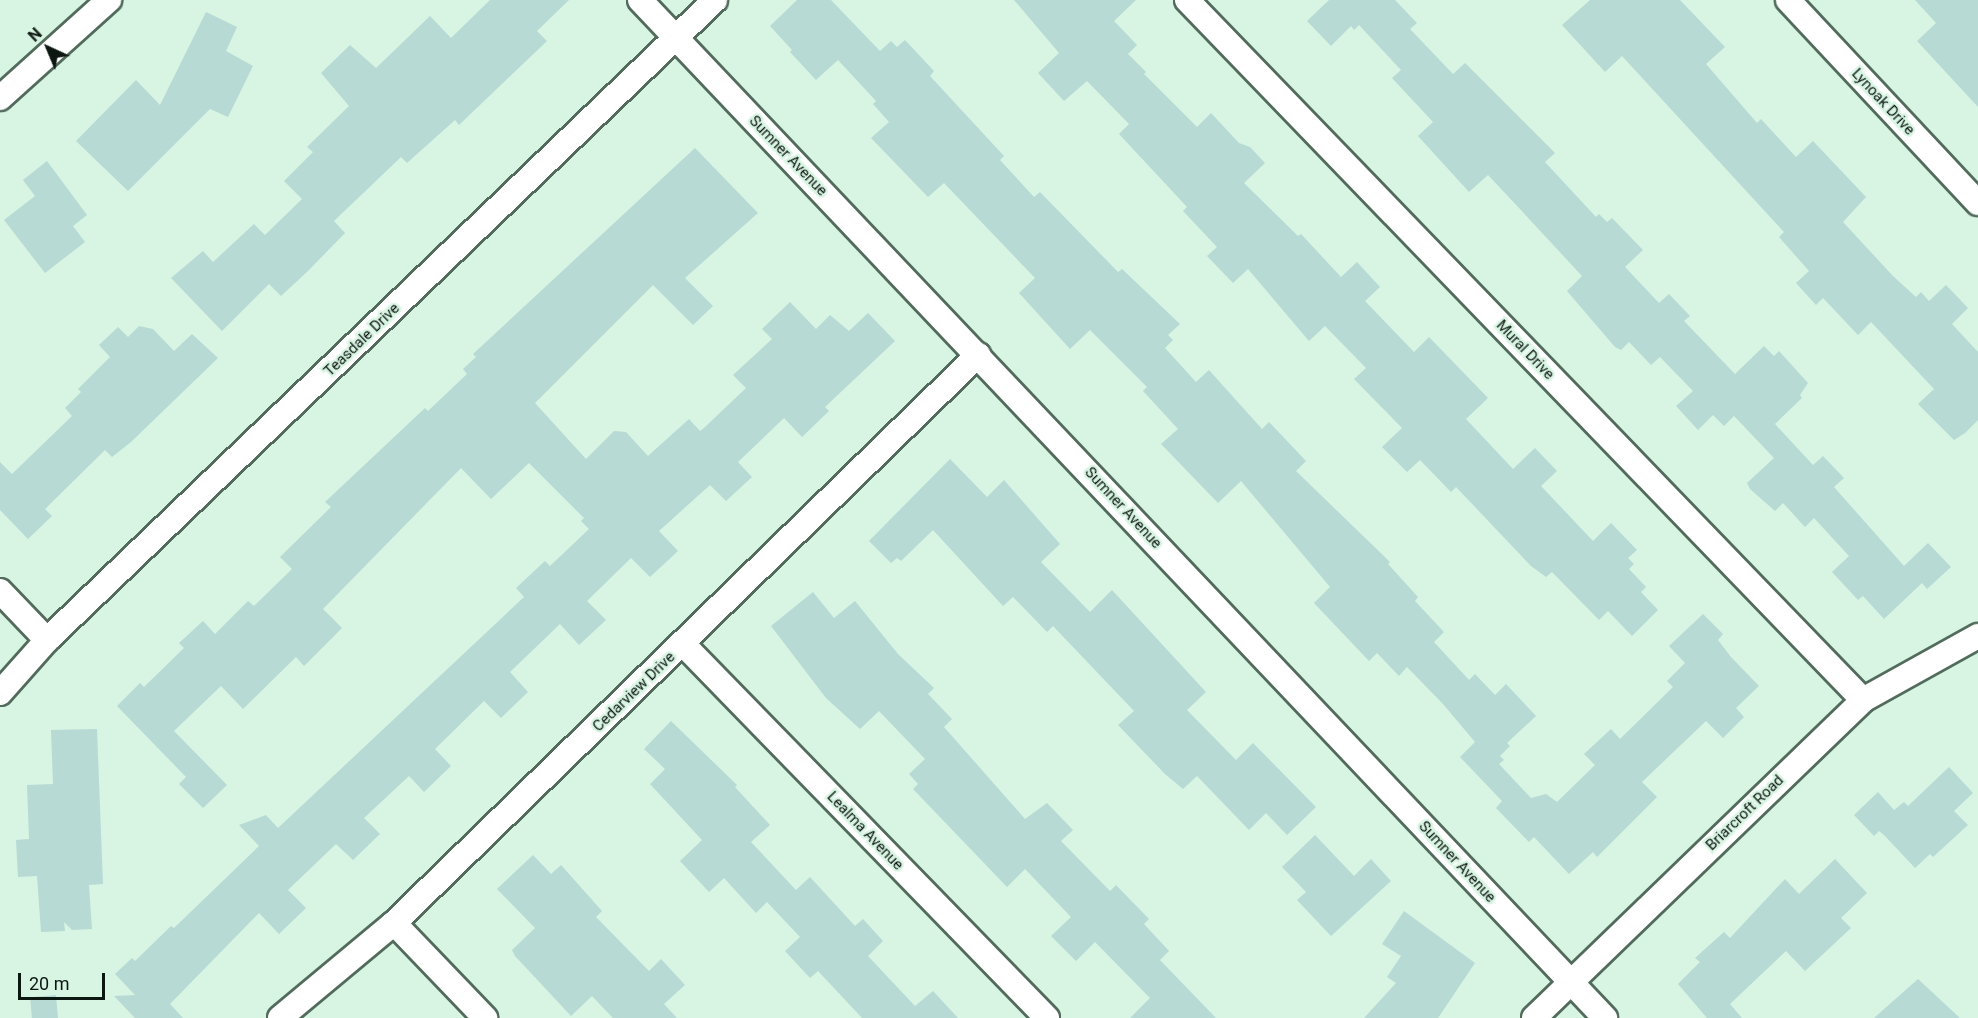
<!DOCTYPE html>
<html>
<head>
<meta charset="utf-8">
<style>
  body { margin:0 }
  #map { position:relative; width:1978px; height:1018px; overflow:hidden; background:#d8f4e3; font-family:Roboto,sans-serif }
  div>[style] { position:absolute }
  .building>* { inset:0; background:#b7dad5; transform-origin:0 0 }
  .roads { filter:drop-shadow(2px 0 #526b5c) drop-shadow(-2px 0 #526b5c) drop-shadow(0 2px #526b5c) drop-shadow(0 -2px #526b5c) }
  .street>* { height:24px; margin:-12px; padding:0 12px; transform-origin:12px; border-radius:12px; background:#fff }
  span { translate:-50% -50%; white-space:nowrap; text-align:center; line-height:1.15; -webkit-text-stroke:5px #d8f4e3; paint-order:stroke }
  .street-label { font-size:15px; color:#0d1711 }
  .north { position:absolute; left:18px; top:18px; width:60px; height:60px; -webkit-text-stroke:4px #d8f4e3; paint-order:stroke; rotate:316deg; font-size:16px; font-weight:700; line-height:24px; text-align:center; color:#0d1711 }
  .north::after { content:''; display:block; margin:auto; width:21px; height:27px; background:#0d1711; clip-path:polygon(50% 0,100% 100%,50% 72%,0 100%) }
  .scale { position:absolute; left:18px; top:973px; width:87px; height:27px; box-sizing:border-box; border:3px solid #0d1711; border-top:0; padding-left:8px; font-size:18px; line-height:21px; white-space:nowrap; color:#0d1711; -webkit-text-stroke:4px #d8f4e3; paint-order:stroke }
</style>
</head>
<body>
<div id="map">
  <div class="building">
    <div style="clip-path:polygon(490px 0,569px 0,537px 31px,547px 41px,459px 125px,455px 120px,407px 163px,401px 157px,334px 221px,345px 233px,308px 271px,281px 296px,269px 284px,222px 331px,171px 278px,203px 251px,213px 262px,254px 224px,265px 235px,302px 199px,284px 181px,313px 152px,307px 147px,349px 106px,321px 73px,350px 45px,376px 68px,430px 16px,451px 38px)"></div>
    <div style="clip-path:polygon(797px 0,831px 0,880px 51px,891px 41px,897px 47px,905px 40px,934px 71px,930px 76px,1004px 156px,1000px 160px,1034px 197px,1040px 192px,1118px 272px,1122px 269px,1180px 324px,1168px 335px,1173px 340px,1165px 348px,1196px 382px,1209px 370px,1262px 429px,1269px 422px,1306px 461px,1296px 471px,1390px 562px,1388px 564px,1418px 597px,1415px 601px,1444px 632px,1434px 642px,1469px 680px,1475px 674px,1495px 695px,1506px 684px,1536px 716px,1507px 743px,1510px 746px,1500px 756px,1504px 760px,1499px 764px,1531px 798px,1546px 794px,1557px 802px,1595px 765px,1584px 754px,1611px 729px,1620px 739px,1673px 687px,1667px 681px,1685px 663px,1669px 646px,1703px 614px,1723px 634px,1718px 640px,1731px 657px,1759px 686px,1736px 708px,1744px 717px,1723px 738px,1706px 721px,1642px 782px,1657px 797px,1597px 857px,1593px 852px,1569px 874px,1534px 837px,1529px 842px,1496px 808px,1502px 801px,1460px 757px,1475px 742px,1443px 704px,1407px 667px,1399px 676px,1377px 653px,1369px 661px,1314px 603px,1330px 587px,1241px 481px,1218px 503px,1161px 444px,1178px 429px,1143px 391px,1147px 387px,1090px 330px,1070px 349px,1019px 293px,1035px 278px,944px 183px,928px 197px,871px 138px,889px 122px,873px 104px,876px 101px,838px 60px,816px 80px,790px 52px,792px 50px,770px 26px)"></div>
    <div style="clip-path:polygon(1014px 0,1136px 0,1114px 21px,1137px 45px,1128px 54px,1146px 72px,1144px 74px,1197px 127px,1211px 113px,1239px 143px,1250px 147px,1265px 163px,1244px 183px,1298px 236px,1301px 234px,1341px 277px,1357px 262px,1380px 287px,1365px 301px,1414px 352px,1429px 337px,1488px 398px,1466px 419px,1513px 469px,1535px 448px,1557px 471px,1541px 486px,1593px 541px,1611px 523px,1637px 550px,1628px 558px,1634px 564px,1629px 569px,1646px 587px,1641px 592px,1658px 610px,1632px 636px,1608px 611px,1599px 620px,1552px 572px,1546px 577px,1531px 566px,1456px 487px,1451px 492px,1420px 460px,1407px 472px,1382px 447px,1402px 428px,1354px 379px,1366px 368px,1325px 326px,1309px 341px,1248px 269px,1233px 283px,1207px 256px,1217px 247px,1183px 211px,1187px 207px,1119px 134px,1129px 124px,1087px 81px,1064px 101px,1038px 73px,1059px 53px)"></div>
    <div style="clip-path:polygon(1329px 0,1395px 0,1417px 23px,1410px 29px,1453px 74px,1465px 63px,1555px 153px,1545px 162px,1596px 217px,1599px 214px,1607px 222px,1612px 218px,1643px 250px,1625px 267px,1659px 303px,1669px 294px,1690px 316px,1684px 321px,1735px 374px,1764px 346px,1774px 356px,1779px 351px,1808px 383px,1800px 395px,1802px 398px,1775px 424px,1813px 465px,1823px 456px,1844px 478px,1834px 487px,1904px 566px,1928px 543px,1951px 567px,1927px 589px,1922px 583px,1884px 619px,1863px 596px,1858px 600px,1832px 572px,1849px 556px,1814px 518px,1805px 527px,1783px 503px,1775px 511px,1750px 489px,1747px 483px,1774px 458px,1734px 416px,1724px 426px,1713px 415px,1698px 430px,1676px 406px,1693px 391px,1660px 357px,1651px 365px,1629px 342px,1621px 350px,1615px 347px,1567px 291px,1582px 276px,1519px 208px,1488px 175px,1469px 192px,1418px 136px,1433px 122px,1392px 78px,1401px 70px,1359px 25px,1354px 30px,1351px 26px,1331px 46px,1307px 21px)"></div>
    <div style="clip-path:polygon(1590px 0,1680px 0,1725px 47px,1706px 64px,1757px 123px,1761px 119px,1796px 157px,1813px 141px,1866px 197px,1843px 222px,1893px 276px,1916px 297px,1921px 292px,1929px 301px,1946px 285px,1968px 308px,1952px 324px,1978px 352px,1978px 420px,1965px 433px,1954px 440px,1918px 404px,1934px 389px,1871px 322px,1858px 335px,1823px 298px,1816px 305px,1796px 283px,1809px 271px,1779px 237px,1784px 232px,1622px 56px,1605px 72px,1562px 25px)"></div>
    <div style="clip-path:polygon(1915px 0,1978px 0,1978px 107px,1917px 41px,1936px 23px)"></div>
    <div style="clip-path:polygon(206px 12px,237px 27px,226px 51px,253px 66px,228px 117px,210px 109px,128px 191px,76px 141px,136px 80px,160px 105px)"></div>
    <div style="clip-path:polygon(695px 148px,758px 213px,685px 278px,713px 306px,693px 325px,653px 285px,535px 403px,586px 459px,614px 431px,626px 432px,648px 456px,689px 419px,700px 431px,704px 428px,746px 388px,733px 375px,772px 339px,762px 329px,790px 302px,816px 329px,830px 315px,849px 331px,868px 313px,895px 341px,825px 407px,829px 411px,802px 437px,784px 418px,738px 462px,752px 477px,726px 501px,710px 485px,659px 531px,678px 551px,650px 577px,631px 558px,587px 601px,606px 620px,579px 645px,560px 624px,510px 672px,528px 692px,501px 718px,484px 701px,435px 749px,451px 766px,424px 792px,409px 776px,364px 818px,380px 834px,353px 860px,336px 844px,288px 890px,306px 908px,279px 934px,259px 913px,170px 1004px,183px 1018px,135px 1018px,114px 996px,135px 995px,115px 974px,132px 958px,135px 961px,171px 926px,174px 928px,259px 846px,239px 825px,266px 815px,278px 828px,524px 597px,516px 588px,545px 561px,550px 566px,589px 529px,581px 521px,584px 518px,529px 463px,491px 499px,461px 468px,323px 609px,342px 628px,304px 666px,296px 657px,243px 709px,221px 686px,174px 731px,227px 785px,203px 808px,179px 784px,186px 777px,117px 706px,140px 683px,144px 687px,184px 648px,179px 643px,203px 621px,215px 634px,248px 601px,254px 606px,292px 569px,280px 557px,331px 507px,325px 502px,425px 408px,428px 411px,467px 374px,463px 369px,476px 357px,473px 354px)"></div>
    <div style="clip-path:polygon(47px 161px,87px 215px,73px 226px,85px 242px,45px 273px,4px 220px,35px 196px,23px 180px)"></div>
    <div style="clip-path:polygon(139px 326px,153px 329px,174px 351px,192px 334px,218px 358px,131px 442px,112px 457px,105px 450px,45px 509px,52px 516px,28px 539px,0 510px,0 462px,12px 474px,72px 416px,65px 408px,81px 392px,78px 389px,110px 357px,99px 345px,118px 327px,128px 337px)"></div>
    <div style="clip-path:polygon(950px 459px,987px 497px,1004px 480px,1060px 544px,1041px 562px,1090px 612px,1112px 590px,1206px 692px,1187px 710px,1236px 760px,1253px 743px,1316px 807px,1287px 835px,1266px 813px,1249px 830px,1197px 776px,1183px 789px,1165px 774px,1118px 725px,1134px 711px,1053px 626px,1047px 632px,1013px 597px,1003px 606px,933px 530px,901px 561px,897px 558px,891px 563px,869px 541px)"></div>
    <div style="clip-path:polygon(813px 592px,834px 618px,855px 601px,898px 654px,934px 688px,928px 694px,952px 719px,944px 727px,1025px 819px,1047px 803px,1073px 830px,1061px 841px,1110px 891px,1116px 885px,1149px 919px,1144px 924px,1169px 951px,1160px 960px,1216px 1018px,1130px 1018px,1150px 998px,1095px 942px,1076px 961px,1051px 936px,1071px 917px,1025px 869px,1007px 887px,913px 789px,918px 784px,909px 774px,925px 759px,879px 711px,860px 729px,826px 698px,771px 626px)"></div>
    <div style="clip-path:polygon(671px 721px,737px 785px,735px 787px,770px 825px,751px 842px,796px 890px,810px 877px,855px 926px,863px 919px,883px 941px,868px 956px,915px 1006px,933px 991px,958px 1018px,862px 1018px,818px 971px,810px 978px,785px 951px,800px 937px,767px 902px,756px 913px,724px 878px,709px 892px,680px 861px,702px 840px,650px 784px,665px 769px,644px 749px)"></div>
    <div style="clip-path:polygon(97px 729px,103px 884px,89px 885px,92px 929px,72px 930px,64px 922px,65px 931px,41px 932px,37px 876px,18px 877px,16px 840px,29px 839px,27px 785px,53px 784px,51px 730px)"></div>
    <div style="clip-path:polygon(1949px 767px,1973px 793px,1954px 811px,1968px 825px,1933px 857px,1930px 854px,1915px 868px,1884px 835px,1879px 831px,1874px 836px,1854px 815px,1878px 792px,1894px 810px,1904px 802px,1908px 806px)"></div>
    <div style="clip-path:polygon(1315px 835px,1354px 876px,1371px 859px,1391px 881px,1331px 936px,1297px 900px,1306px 892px,1282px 867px)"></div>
    <div style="clip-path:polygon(533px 855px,551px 874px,561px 865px,602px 911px,596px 917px,649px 971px,661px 959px,685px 985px,664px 1004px,677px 1018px,613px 1018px,592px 996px,571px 1016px,515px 956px,512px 950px,535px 928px,497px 889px)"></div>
    <div style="clip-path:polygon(1835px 859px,1867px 893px,1841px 918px,1851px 928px,1805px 971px,1786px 951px,1730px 1004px,1742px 1018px,1707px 1018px,1678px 984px,1700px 962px,1695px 958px,1724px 932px,1730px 938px,1785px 879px,1799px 894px)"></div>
    <div style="clip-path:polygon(1404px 911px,1475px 963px,1438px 1018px,1364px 1018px,1396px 983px,1387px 977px,1401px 956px,1382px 944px)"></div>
    <div style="clip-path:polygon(1918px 979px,1960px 1018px,1874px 1018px)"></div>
    <div style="left:56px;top:995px;width:23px;height:26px;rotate:85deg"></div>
  </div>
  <div class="roads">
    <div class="street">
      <div style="left:640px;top:0;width:1403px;rotate:46.53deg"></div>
      <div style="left:1187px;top:0;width:973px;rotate:46deg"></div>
      <div style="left:1788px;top:0;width:278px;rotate:46.9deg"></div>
      <div style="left:0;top:98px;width:147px;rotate:-42deg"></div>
      <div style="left:0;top:591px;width:68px;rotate:46.2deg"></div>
      <div style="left:683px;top:644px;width:522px;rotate:45.78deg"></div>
      <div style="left:0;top:693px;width:71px;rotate:-48.4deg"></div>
      <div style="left:47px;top:640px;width:925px;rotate:-43.77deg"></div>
      <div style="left:394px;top:923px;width:132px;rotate:46.2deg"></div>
      <div style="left:280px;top:1018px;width:148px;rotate:-39.8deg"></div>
      <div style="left:394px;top:923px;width:815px;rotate:-44.2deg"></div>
      <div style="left:1534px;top:1018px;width:458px;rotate:-44deg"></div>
      <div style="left:1863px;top:700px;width:132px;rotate:-29.1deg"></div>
    </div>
  </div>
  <div class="street-label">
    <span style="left:1883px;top:102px;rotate:47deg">Lynoak Drive</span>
    <span style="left:788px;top:156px;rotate:46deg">Sumner Avenue</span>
    <span style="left:362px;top:340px;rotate:-44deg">Teasdale Drive</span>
    <span style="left:1525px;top:350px;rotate:46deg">Mural Drive</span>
    <span style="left:1123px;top:508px;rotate:47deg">Sumner Avenue</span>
    <span style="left:634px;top:692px;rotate:-44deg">Cedarview Drive</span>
    <span style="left:1745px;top:813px;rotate:-44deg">Briarcroft Road</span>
    <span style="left:865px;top:831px;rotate:46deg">Lealma Avenue</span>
    <span style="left:1457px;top:862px;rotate:47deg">Sumner Avenue</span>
  </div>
  <div class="north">N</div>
  <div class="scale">20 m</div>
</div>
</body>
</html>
